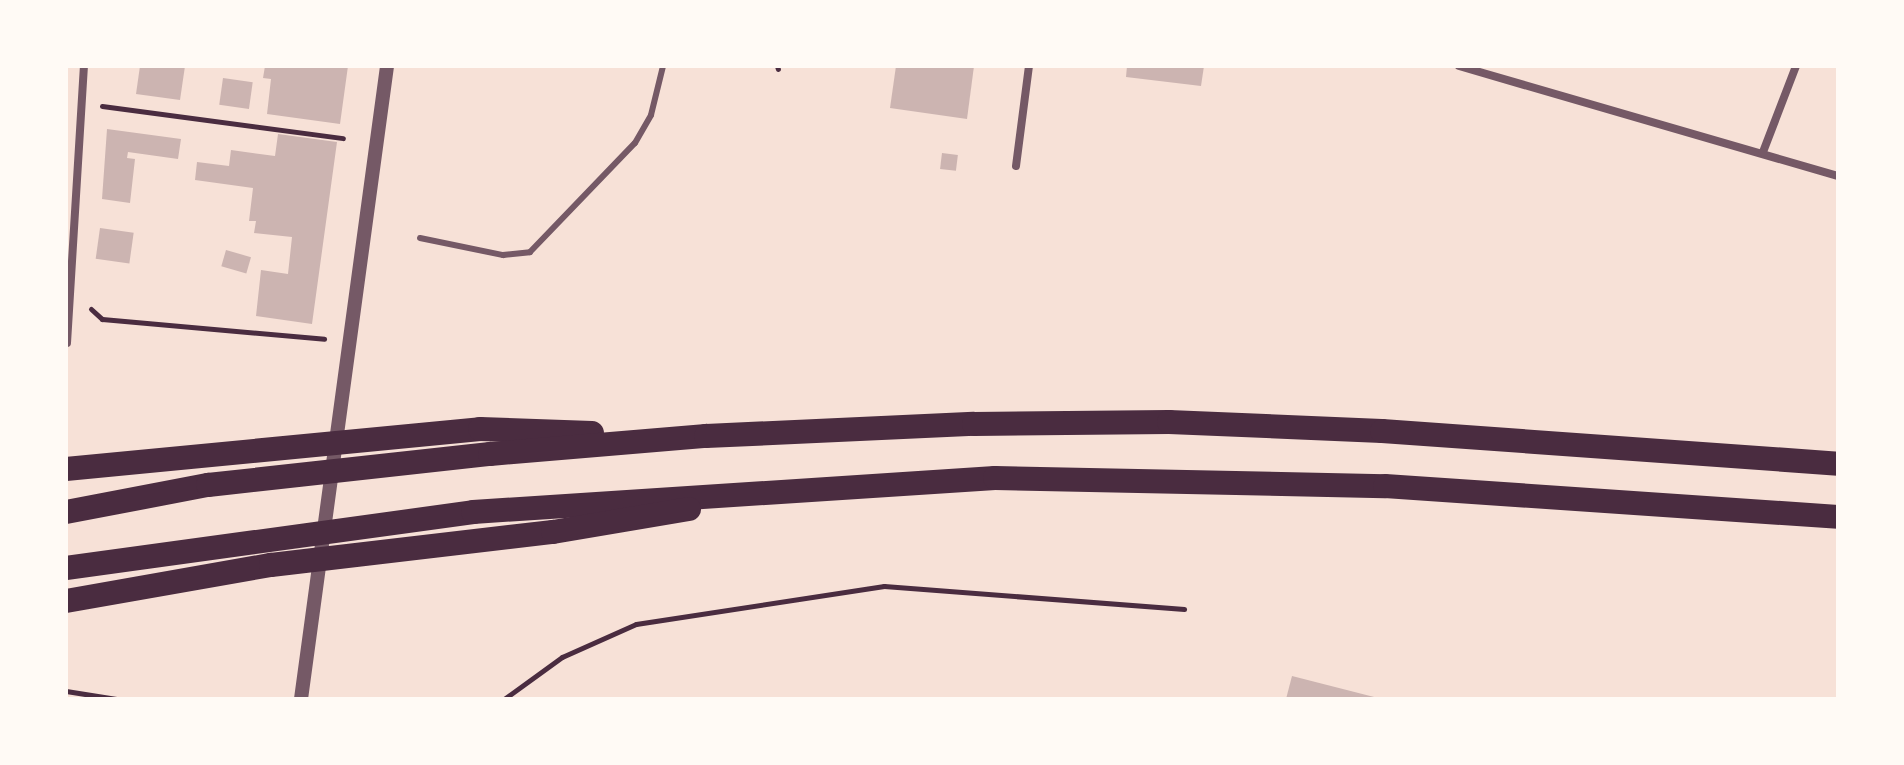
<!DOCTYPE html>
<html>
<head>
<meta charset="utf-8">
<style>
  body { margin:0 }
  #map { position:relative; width:1904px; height:765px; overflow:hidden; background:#f7e1d7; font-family:Arial,sans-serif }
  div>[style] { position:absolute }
  .building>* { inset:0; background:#ccb4b1; transform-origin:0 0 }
  .path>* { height:5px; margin:-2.5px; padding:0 2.5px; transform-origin:2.5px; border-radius:2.5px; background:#4a2c40 }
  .service>* { height:6px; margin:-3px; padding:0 3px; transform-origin:3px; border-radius:3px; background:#755966 }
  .minor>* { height:8px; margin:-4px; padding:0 4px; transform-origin:4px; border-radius:4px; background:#755966 }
  .tertiary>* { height:14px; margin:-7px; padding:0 7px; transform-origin:7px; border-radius:7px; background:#755966 }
  .motorway>* { height:24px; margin:-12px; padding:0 12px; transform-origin:12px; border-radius:12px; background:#4a2c40 }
  span { translate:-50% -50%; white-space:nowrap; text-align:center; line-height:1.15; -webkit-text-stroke:8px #fffaf5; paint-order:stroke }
  .frame { position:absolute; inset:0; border:68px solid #fffaf5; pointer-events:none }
</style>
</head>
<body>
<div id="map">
  <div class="building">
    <div style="clip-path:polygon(140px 66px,185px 66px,180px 100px,136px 94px)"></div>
    <div style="clip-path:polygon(265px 66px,348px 66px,340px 124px,267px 114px,271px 79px,263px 78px)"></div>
    <div style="clip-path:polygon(896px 66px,974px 66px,967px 119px,890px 108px)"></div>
    <div style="clip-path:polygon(1127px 66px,1204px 66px,1201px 86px,1126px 77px)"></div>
    <div style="left:223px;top:78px;width:30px;height:27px;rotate:8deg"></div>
    <div style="clip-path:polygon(107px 129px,181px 139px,178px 159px,128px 152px,127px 158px,135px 159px,130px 203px,102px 199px)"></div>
    <div style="clip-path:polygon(278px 134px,337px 142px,312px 324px,256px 316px,261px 270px,288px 274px,292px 237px,254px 233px,256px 221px,249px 221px,253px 188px,195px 180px,197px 162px,229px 166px,231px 150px,275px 156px)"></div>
    <div style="left:942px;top:153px;width:16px;height:16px;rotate:7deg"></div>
    <div style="left:100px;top:228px;width:34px;height:31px;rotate:8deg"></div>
    <div style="left:226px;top:250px;width:26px;height:17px;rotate:16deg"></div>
    <div style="clip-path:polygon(1292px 676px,1378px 698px,1378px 699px,1286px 699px)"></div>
  </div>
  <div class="path">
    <div style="left:777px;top:66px;width:3px;rotate:72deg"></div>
    <div style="left:102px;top:106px;width:243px;rotate:7.6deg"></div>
    <div style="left:91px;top:309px;width:15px;rotate:42deg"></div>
    <div style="left:102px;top:319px;width:223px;rotate:5.1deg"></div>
    <div style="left:66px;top:691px;width:51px;rotate:9.1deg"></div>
    <div style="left:504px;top:699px;width:72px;rotate:-35.9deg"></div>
    <div style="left:562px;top:657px;width:81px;rotate:-24deg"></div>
    <div style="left:636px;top:624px;width:251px;rotate:-8.7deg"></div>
    <div style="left:884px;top:586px;width:301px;rotate:4.4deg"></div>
  </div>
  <div class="service">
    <div style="left:420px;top:238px;width:85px;rotate:11.6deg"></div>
    <div style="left:503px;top:255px;width:27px;rotate:-6deg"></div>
    <div style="left:530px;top:252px;width:151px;rotate:-46.1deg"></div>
    <div style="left:635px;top:143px;width:32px;rotate:-60deg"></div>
    <div style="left:651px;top:115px;width:50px;rotate:-76.2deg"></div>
  </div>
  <div class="minor">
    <div style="left:1459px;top:66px;width:395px;rotate:16.2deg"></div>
    <div style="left:1763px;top:152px;width:92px;rotate:-69deg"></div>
    <div style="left:1016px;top:166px;width:101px;rotate:-82.6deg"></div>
    <div style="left:67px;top:343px;width:278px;rotate:-86.5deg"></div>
  </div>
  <div class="tertiary">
    <div style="left:301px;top:699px;width:639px;rotate:-82.26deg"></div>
  </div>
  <div class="motorway">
    <div style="left:66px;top:469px;width:416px;rotate:-5.5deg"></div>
    <div style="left:480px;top:429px;width:112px;rotate:2deg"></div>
    <div style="left:66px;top:512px;width:145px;rotate:-10.8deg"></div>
    <div style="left:208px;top:485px;width:284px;rotate:-6.3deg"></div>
    <div style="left:490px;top:454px;width:217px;rotate:-4.8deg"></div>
    <div style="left:706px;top:436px;width:268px;rotate:-2.6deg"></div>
    <div style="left:974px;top:424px;width:195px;rotate:-0.6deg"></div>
    <div style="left:1169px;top:422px;width:213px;rotate:2.4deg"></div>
    <div style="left:1382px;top:431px;width:457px;rotate:4.1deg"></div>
    <div style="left:66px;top:568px;width:411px;rotate:-7.8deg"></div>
    <div style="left:473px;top:512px;width:523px;rotate:-3.73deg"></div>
    <div style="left:995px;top:478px;width:390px;rotate:1.2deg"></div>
    <div style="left:1385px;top:486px;width:454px;rotate:3.9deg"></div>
    <div style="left:66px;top:601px;width:208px;rotate:-10deg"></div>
    <div style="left:271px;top:565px;width:284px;rotate:-6.7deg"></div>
    <div style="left:553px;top:532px;width:138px;rotate:-9.6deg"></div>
  </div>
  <div class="frame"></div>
</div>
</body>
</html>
